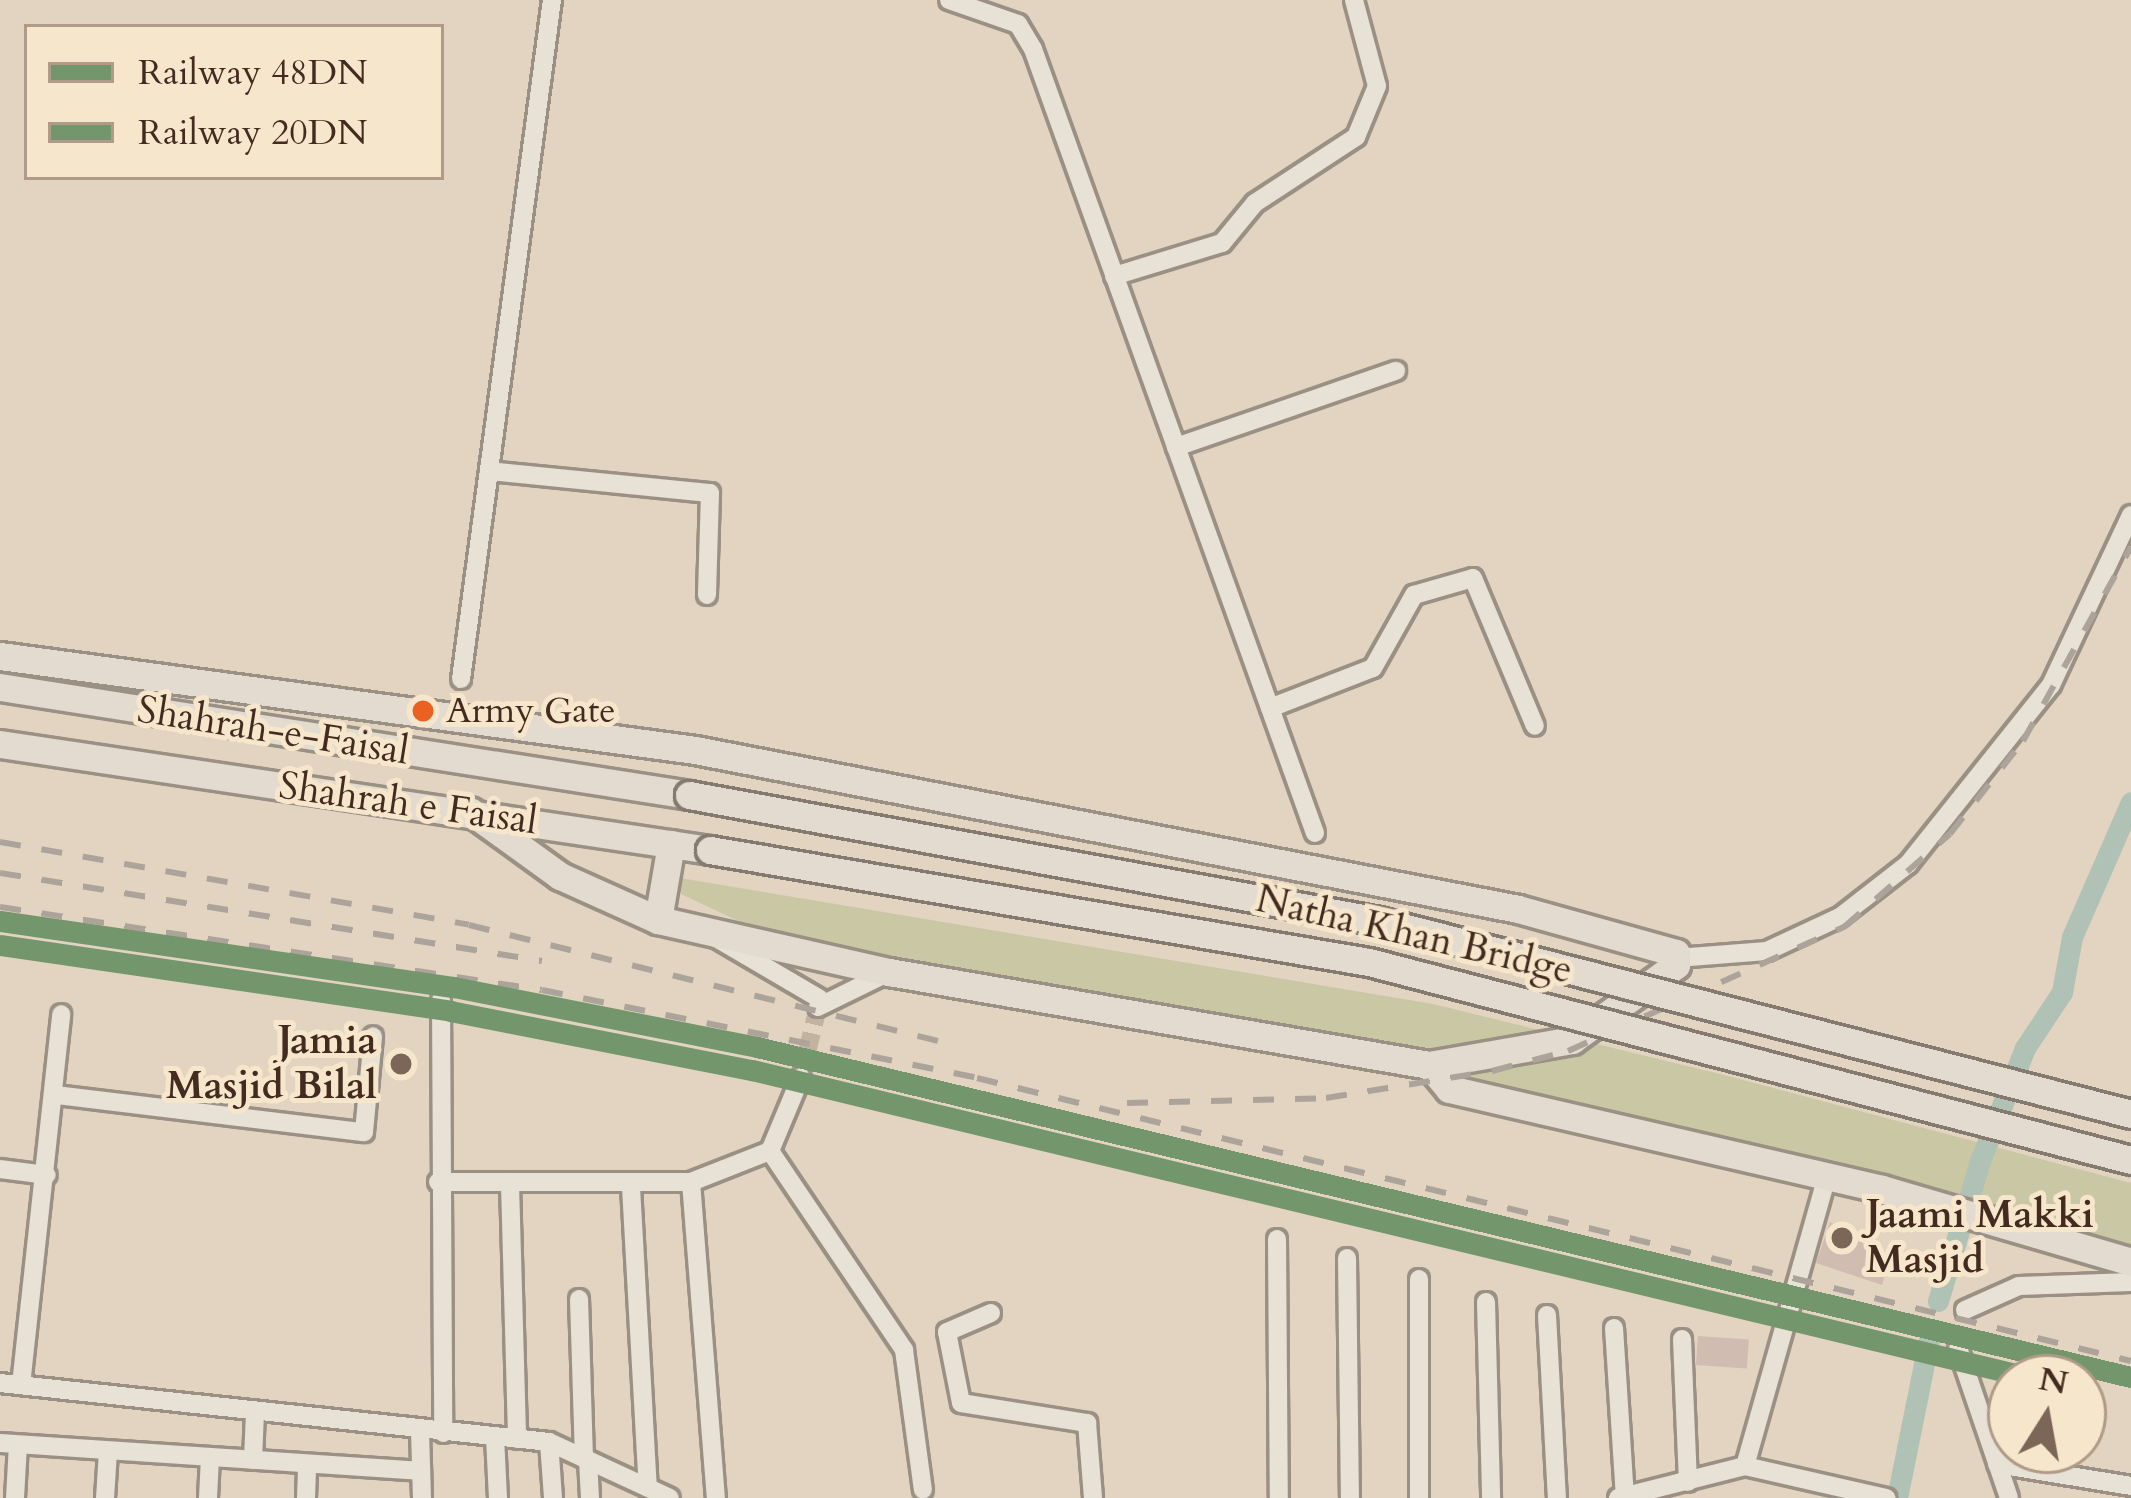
<!DOCTYPE html>
<html>
<head>
<meta charset="utf-8">
<style>
  body { margin:0 }
  #map { position:relative; width:2131px; height:1498px; overflow:hidden; background:#e2d4c0; font-family:Cardo,serif }
  div>[style] { position:absolute }
  .green>* { inset:0; background:#cac8a4 }
  .canal>* { height:21px; margin:-10.5px; padding:0 10.5px; transform-origin:10.5px; border-radius:10.5px; background:#b0c1b5 }
  .building>* { inset:0; background:#d0bcb0; transform-origin:0 0 }
  .minor-tunnel>* { height:18px; margin-top:-9px; transform-origin:0; background:repeating-linear-gradient(90deg,#c2b2a0 0 18px,transparent 0 27px) }
  .roads { filter:drop-shadow(3px 0 #9b9084) drop-shadow(-3px 0 #9b9084) drop-shadow(0 3px #9b9084) drop-shadow(0 -3px #9b9084) }
  .minor>* { height:18px; margin:-9px; padding:0 9px; transform-origin:9px; border-radius:9px; background:#e7e1d6 }
  .highway>* { height:27px; margin:-13.5px; padding:0 13.5px; transform-origin:13.5px; border-radius:13.5px; background:#e3dbcf }
  .rail>* { height:6px; margin-top:-3px; transform-origin:0; background:repeating-linear-gradient(90deg,#aca49b 0 21px,transparent 0 42px) }
  .bridges { filter:drop-shadow(3px 0 #847a6f) drop-shadow(-3px 0 #847a6f) drop-shadow(0 3px #847a6f) drop-shadow(0 -3px #847a6f) }
  .highway-bridge>* { height:27px; margin:-13.5px; padding:0 13.5px; transform-origin:13.5px; border-radius:13.5px; background:#e3dbcf }
  .rail-1>* { height:21px; margin:-10.5px; padding:0 10.5px; transform-origin:10.5px; border-radius:10.5px; background:#73966c }
  .rail-2>* { height:21px; margin:-10.5px; padding:0 10.5px; transform-origin:10.5px; border-radius:10.5px; background:#73966c }
  .dots>* { width:33px; height:33px; translate:-50% -50%; box-sizing:border-box; border:6px solid #f6e6cc; border-radius:50% }
  span { translate:-50% -50%; white-space:nowrap; text-align:center; line-height:1.15; -webkit-text-stroke:10px #f6e6cc; paint-order:stroke }
  .bus-label { font-size:36px; color:#442b20 }
  .left { translate:0 -50%; text-align:left }
  .street-label { font-size:39px; color:#442b20 }
  .poi-label { font-size:39px; color:#442b20; font-weight:700 }
  .right { translate:-100% -50%; text-align:right }
  .legend { position:absolute; left:24px; top:24px; width:420px; height:156px; box-sizing:border-box; background:#f6e6cc; border:3px solid #af9b87; margin:0; padding:15px 21px; list-style:none; font-size:36px; color:#442b20 }
  .legend li { display:flex; align-items:center; gap:24px; height:60px }
  .legend b { width:60px; border:3px solid #af9b87 }
  .north { position:absolute; left:1987px; top:1354px; width:120px; height:120px; box-sizing:border-box; background:#f6e6cc; border:3px solid #af9b87; border-radius:50%; rotate:11deg; font-size:33px; font-weight:700; line-height:48px; text-align:center; color:#442b20 }
  .north::after { content:''; display:block; margin:auto; width:42px; height:54px; background:#7b6658; clip-path:polygon(50% 0,100% 100%,50% 72%,0 100%) }
</style>
</head>
<body>
<div id="map">
  <div class="green">
    <div style="clip-path:polygon(680px 878px,1433px 1004px,1724px 1075px,2131px 1183px,2131px 1246px,1585px 1109px,1241px 1050px,837px 947px,736px 920px,681px 894px)"></div>
  </div>
  <div class="canal">
    <div style="left:1938px;top:1301px;width:146px;rotate:-73.3deg"></div>
    <div style="left:1980px;top:1161px;width:122px;rotate:-68.3deg"></div>
    <div style="left:2025px;top:1048px;width:67px;rotate:-56.5deg"></div>
    <div style="left:2062px;top:992px;width:56px;rotate:-79.7deg"></div>
    <div style="left:2072px;top:937px;width:147px;rotate:-66.4deg"></div>
    <div style="left:1897px;top:1498px;width:161px;rotate:-78.6deg"></div>
  </div>
  <div class="building">
    <div style="clip-path:polygon(1830px 1222px,1891px 1255px,1882px 1285px,1816px 1263px)"></div>
    <div style="left:1698px;top:1336px;width:51px;height:29px;rotate:4deg"></div>
  </div>
  <div class="minor-tunnel">
    <div style="left:801px;top:1077px;width:72px;rotate:-76.3deg"></div>
    <div style="left:1958px;top:1348px;width:39px;rotate:-80deg"></div>
  </div>
  <div class="roads">
    <div class="minor">
      <div style="left:949px;top:0;width:73px;rotate:19.2deg"></div>
      <div style="left:1018px;top:24px;width:29px;rotate:59deg"></div>
      <div style="left:1033px;top:49px;width:833px;rotate:70.22deg"></div>
      <div style="left:1114px;top:276px;width:113px;rotate:-17deg"></div>
      <div style="left:1222px;top:243px;width:52px;rotate:-50.5deg"></div>
      <div style="left:1255px;top:203px;width:121px;rotate:-33.2deg"></div>
      <div style="left:1356px;top:137px;width:55px;rotate:-67.6deg"></div>
      <div style="left:1377px;top:86px;width:89px;rotate:-105deg"></div>
      <div style="left:1176px;top:447px;width:233px;rotate:-19.1deg"></div>
      <div style="left:489px;top:471px;width:222px;rotate:5.7deg"></div>
      <div style="left:710px;top:493px;width:102px;rotate:91.7deg"></div>
      <div style="left:461px;top:679px;width:685px;rotate:-82.37deg"></div>
      <div style="left:1270px;top:708px;width:110px;rotate:-21.2deg"></div>
      <div style="left:1373px;top:668px;width:84px;rotate:-60.7deg"></div>
      <div style="left:1414px;top:595px;width:61px;rotate:-16.1deg"></div>
      <div style="left:1473px;top:578px;width:160px;rotate:67.3deg"></div>
      <div style="left:711px;top:935px;width:126px;rotate:30.4deg"></div>
      <div style="left:1677px;top:958px;width:90px;rotate:-4.4deg"></div>
      <div style="left:1767px;top:951px;width:81px;rotate:-25deg"></div>
      <div style="left:1840px;top:917px;width:86px;rotate:-37.9deg"></div>
      <div style="left:1908px;top:864px;width:229px;rotate:-51.4deg"></div>
      <div style="left:2051px;top:685px;width:188px;rotate:-64.8deg"></div>
      <div style="left:441px;top:1000px;width:433px;rotate:89.7deg"></div>
      <div style="left:818px;top:1007px;width:79px;rotate:-26.2deg"></div>
      <div style="left:56px;top:1095px;width:310px;rotate:6.9deg"></div>
      <div style="left:364px;top:1132px;width:96px;rotate:-84.6deg"></div>
      <div style="left:770px;top:1151px;width:240px;rotate:56deg"></div>
      <div style="left:904px;top:1350px;width:141px;rotate:82.3deg"></div>
      <div style="left:0;top:1169px;width:47px;rotate:7.3deg"></div>
      <div style="left:438px;top:1182px;width:253px"></div>
      <div style="left:691px;top:1182px;width:85px;rotate:-21.4deg"></div>
      <div style="left:770px;top:1151px;width:80px;rotate:-67.3deg"></div>
      <div style="left:691px;top:1182px;width:317px;rotate:85.5deg"></div>
      <div style="left:510px;top:1184px;width:255px;rotate:88.4deg"></div>
      <div style="left:631px;top:1187px;width:301px;rotate:86.8deg"></div>
      <div style="left:1277px;top:1239px;width:259px;rotate:89.6deg"></div>
      <div style="left:1347px;top:1258px;width:240px;rotate:89.3deg"></div>
      <div style="left:579px;top:1299px;width:159px;rotate:88.2deg"></div>
      <div style="left:1486px;top:1302px;width:196px;rotate:88.5deg"></div>
      <div style="left:1965px;top:1310px;width:59px;rotate:-24deg"></div>
      <div style="left:2019px;top:1286px;width:112px;rotate:-2deg"></div>
      <div style="left:991px;top:1313px;width:48px;rotate:156.6deg"></div>
      <div style="left:947px;top:1332px;width:72px;rotate:78.8deg"></div>
      <div style="left:961px;top:1403px;width:128px;rotate:9deg"></div>
      <div style="left:1087px;top:1423px;width:75px;rotate:85.4deg"></div>
      <div style="left:1547px;top:1315px;width:183px;rotate:86.9deg"></div>
      <div style="left:1614px;top:1328px;width:168px;rotate:86.3deg"></div>
      <div style="left:1682px;top:1339px;width:143px;rotate:87.6deg"></div>
      <div style="left:1958px;top:1348px;width:158px;rotate:71.2deg"></div>
      <div style="left:0;top:1383px;width:552px;rotate:6.13deg"></div>
      <div style="left:549px;top:1442px;width:133px;rotate:24.8deg"></div>
      <div style="left:21px;top:1385px;width:373px;rotate:-83.8deg"></div>
      <div style="left:420px;top:1431px;width:67px;rotate:88.3deg"></div>
      <div style="left:495px;top:1437px;width:61px;rotate:87.2deg"></div>
      <div style="left:549px;top:1442px;width:56px;rotate:85.9deg"></div>
      <div style="left:0;top:1443px;width:422px;rotate:3.8deg"></div>
      <div style="left:253px;top:1460px;width:47px;rotate:-87.6deg"></div>
      <div style="left:588px;top:1460px;width:38px;rotate:87deg"></div>
      <div style="left:1997px;top:1464px;width:136px;rotate:9.3deg"></div>
      <div style="left:1745px;top:1466px;width:301px;rotate:-74.2deg"></div>
      <div style="left:15px;top:1498px;width:53px;rotate:-86.8deg"></div>
      <div style="left:105px;top:1498px;width:47px;rotate:-86.3deg"></div>
      <div style="left:208px;top:1498px;width:41px;rotate:-87.2deg"></div>
      <div style="left:306px;top:1498px;width:34px;rotate:-88deg"></div>
      <div style="left:1419px;top:1498px;width:219px;rotate:-90deg"></div>
      <div style="left:1618px;top:1498px;width:131px;rotate:-14.1deg"></div>
      <div style="left:1745px;top:1466px;width:145px;rotate:12.8deg"></div>
    </div>
    <div class="highway">
      <div style="left:0;top:656px;width:701px;rotate:7.7deg"></div>
      <div style="left:695px;top:750px;width:838px;rotate:10.93deg"></div>
      <div style="left:1518px;top:909px;width:164px;rotate:15.6deg"></div>
      <div style="left:1676px;top:953px;width:12px;rotate:90deg"></div>
      <div style="left:1676px;top:965px;width:128px;rotate:144.2deg"></div>
      <div style="left:1572px;top:1040px;width:145px;rotate:170.1deg"></div>
      <div style="left:0;top:687px;width:697px;rotate:8.91deg"></div>
      <div style="left:0;top:744px;width:718px;rotate:8.49deg"></div>
      <div style="left:470px;top:811px;width:111px;rotate:35.8deg"></div>
      <div style="left:560px;top:876px;width:107px;rotate:24.2deg"></div>
      <div style="left:658px;top:920px;width:237px;rotate:12.7deg"></div>
      <div style="left:889px;top:972px;width:548px;rotate:9.77deg"></div>
      <div style="left:1429px;top:1065px;width:31px;rotate:50deg"></div>
      <div style="left:1449px;top:1089px;width:444px;rotate:13deg"></div>
      <div style="left:1882px;top:1189px;width:259px;rotate:16.3deg"></div>
      <div style="left:658px;top:920px;width:77px;rotate:-80.3deg"></div>
    </div>
  </div>
  <div class="rail">
    <div style="left:0;top:842px;width:476px;rotate:10deg"></div>
    <div style="left:469px;top:925px;width:490px;rotate:13.9deg"></div>
    <div style="left:0;top:873px;width:549px;rotate:9.22deg"></div>
    <div style="left:0;top:907px;width:548px;rotate:8.71deg"></div>
    <div style="left:542px;top:990px;width:444px;rotate:11.4deg"></div>
    <div style="left:977px;top:1078px;width:1188px;rotate:13.78deg"></div>
    <div style="left:1127px;top:1103px;width:199px;rotate:-1.4deg"></div>
    <div style="left:1326px;top:1098px;width:168px;rotate:-9.2deg"></div>
    <div style="left:1492px;top:1071px;width:79px;rotate:-14.7deg"></div>
    <div style="left:1568px;top:1051px;width:303px;rotate:-24.2deg"></div>
    <div style="left:1844px;top:927px;width:141px;rotate:-41.3deg"></div>
    <div style="left:1950px;top:834px;width:118px;rotate:-51.9deg"></div>
    <div style="left:2023px;top:741px;width:222px;rotate:-60.9deg"></div>
  </div>
  <div class="bridges">
    <div class="highway-bridge">
      <div style="left:689px;top:795px;width:701px;rotate:10.35deg"></div>
      <div style="left:1379px;top:921px;width:776px;rotate:14.39deg"></div>
      <div style="left:710px;top:850px;width:668px;rotate:9.65deg"></div>
      <div style="left:1369px;top:962px;width:787px;rotate:14.57deg"></div>
    </div>
  </div>
  <div class="rail-1">
    <div style="left:0;top:921px;width:459px;rotate:8.3deg"></div>
    <div style="left:454px;top:987px;width:309px;rotate:11.2deg"></div>
    <div style="left:757px;top:1047px;width:1413px;rotate:13.51deg"></div>
  </div>
  <div class="rail-2">
    <div style="left:0;top:945px;width:455px;rotate:8.3deg"></div>
    <div style="left:450px;top:1011px;width:308px;rotate:11.1deg"></div>
    <div style="left:752px;top:1070px;width:1317px;rotate:13.53deg"></div>
  </div>
  <div class="dots">
    <div style="left:423px;top:711px;background:#e96222"></div>
    <div style="left:401px;top:1064px;background:#7b6658"></div>
    <div style="left:1842px;top:1238px;background:#7b6658"></div>
  </div>
  <div class="bus-label">
    <span class="left" style="left:446px;top:711px">Army Gate</span>
  </div>
  <div class="street-label">
    <span style="left:273px;top:731px;rotate:9deg">Shahrah-e-Faisal</span>
    <span style="left:408px;top:804px;rotate:8deg">Shahrah e Faisal</span>
    <span style="left:1414px;top:935px;rotate:13deg">Natha Khan Bridge</span>
  </div>
  <div class="poi-label">
    <span class="right" style="left:377px;top:1064px">Jamia<br>Masjid Bilal</span>
    <span class="left" style="left:1866px;top:1238px">Jaami Makki<br>Masjid</span>
  </div>
  <ul class="legend">
  <li><b style="height:15px;background:#73966c"></b>Railway 48DN</li>
  <li><b style="height:15px;background:#73966c"></b>Railway 20DN</li>
  </ul>
  <div class="north">N</div>
</div>
</body>
</html>
